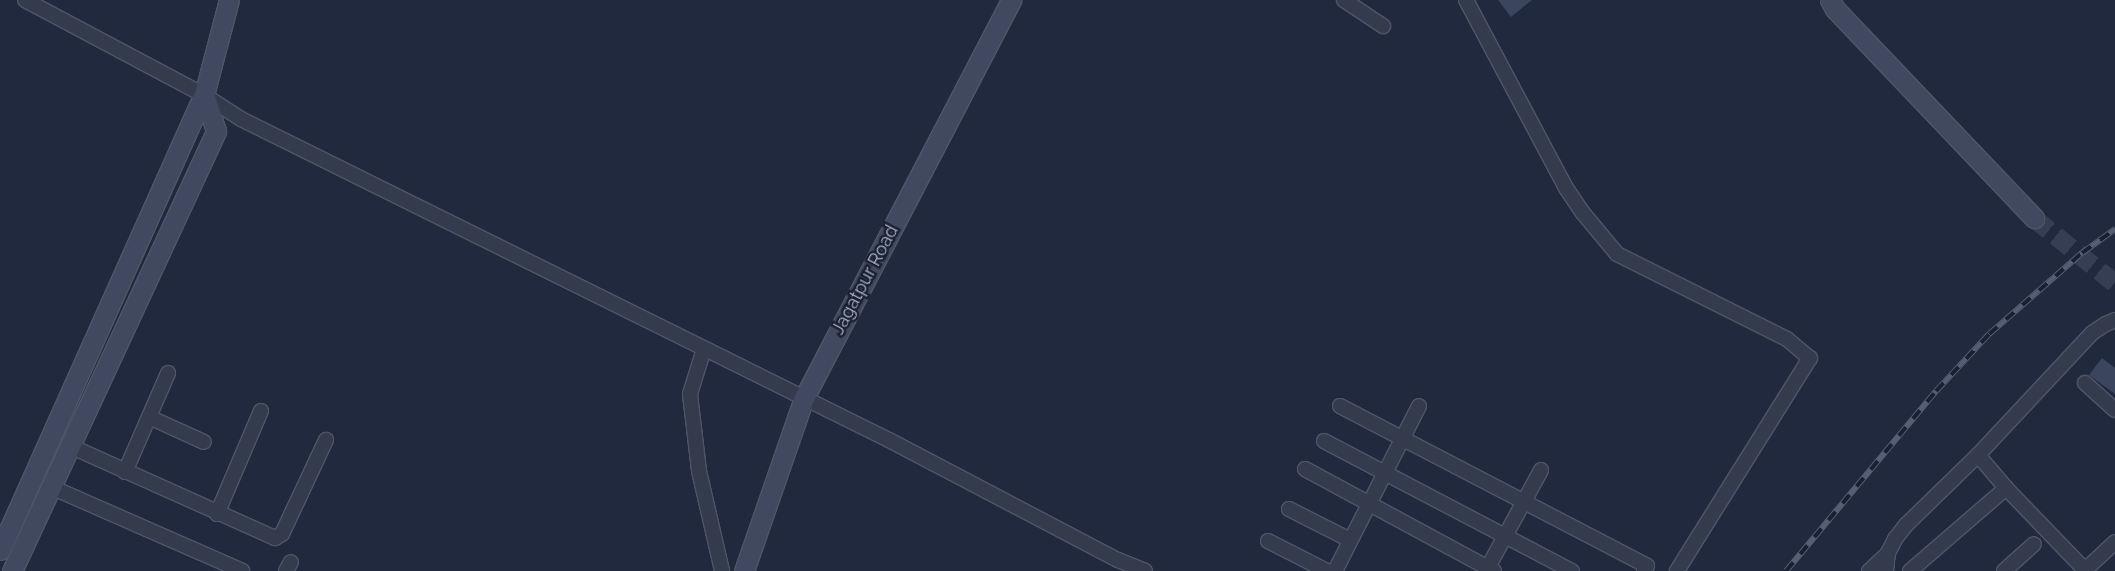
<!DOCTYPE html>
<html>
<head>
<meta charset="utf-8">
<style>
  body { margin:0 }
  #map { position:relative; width:2115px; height:571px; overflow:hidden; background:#20293d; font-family:Raleway,sans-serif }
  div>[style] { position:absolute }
  .building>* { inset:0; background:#3b455e }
  .secondary-tunnel>* { height:19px; margin-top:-9.5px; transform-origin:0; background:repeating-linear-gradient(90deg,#353e52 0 19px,transparent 0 28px) }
  .roads { filter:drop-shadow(1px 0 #4f5668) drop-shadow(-1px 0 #4f5668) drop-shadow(0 1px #4f5668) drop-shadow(0 -1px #4f5668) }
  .street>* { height:14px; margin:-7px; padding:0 7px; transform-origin:7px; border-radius:7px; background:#343b4d }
  .secondary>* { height:19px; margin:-9.5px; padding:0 9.5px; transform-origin:9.5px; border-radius:9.5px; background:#414960 }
  .rail>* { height:5.5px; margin-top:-2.75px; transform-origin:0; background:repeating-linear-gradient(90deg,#192032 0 11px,#555e75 0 22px); box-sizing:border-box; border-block:1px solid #555e75 }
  span { translate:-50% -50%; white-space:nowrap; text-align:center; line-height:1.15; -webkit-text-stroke:5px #192032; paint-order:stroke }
  .street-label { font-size:18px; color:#afb6c9 }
</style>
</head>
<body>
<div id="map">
  <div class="building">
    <div style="clip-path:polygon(1498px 0,1532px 0,1511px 17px)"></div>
    <div style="clip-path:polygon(2102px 358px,2115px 368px,2115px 394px,2089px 375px)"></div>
  </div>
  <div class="secondary-tunnel">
    <div style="left:2034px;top:218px;width:104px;rotate:38.7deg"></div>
  </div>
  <div class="roads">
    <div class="street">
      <div style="left:25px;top:0;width:203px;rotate:28deg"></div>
      <div style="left:204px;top:95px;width:44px;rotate:33deg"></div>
      <div style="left:241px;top:119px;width:723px;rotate:26.35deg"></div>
      <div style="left:889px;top:440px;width:259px;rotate:27.7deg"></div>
      <div style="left:1118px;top:560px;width:29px;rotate:22deg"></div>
      <div style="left:1344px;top:0;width:47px;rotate:33.7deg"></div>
      <div style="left:1466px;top:0;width:213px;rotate:62deg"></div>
      <div style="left:1566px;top:188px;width:30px;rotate:56deg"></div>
      <div style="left:1583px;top:213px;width:53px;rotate:50.3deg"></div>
      <div style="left:1617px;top:254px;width:190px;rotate:26.6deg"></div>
      <div style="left:1787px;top:339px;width:30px;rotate:40deg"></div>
      <div style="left:1810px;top:358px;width:251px;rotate:122deg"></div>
      <div style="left:704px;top:349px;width:47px;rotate:107.3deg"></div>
      <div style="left:690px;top:394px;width:78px;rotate:83.3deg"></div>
      <div style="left:699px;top:471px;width:103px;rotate:77deg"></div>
      <div style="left:2085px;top:383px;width:40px;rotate:42deg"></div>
      <div style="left:1340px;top:406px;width:346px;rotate:27.5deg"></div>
      <div style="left:1647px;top:566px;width:6px;rotate:121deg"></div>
      <div style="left:149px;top:417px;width:60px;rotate:24.4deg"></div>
      <div style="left:1324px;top:441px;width:280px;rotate:27.7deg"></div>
      <div style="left:70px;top:446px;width:225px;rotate:24.2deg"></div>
      <div style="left:275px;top:538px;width:8px;rotate:-30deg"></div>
      <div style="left:282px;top:534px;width:104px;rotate:-64.9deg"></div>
      <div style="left:1978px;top:455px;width:43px;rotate:49.7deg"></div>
      <div style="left:1305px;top:469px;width:215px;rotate:28.4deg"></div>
      <div style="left:125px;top:472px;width:108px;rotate:-66.5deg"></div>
      <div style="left:51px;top:487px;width:209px;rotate:23.7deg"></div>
      <div style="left:1289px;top:509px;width:68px;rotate:26.9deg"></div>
      <div style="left:217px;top:514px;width:112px;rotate:-66.9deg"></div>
      <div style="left:1268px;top:541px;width:66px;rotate:27deg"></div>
      <div style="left:286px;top:571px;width:10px;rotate:-61deg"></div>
      <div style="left:1335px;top:571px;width:185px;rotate:-63deg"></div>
      <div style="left:1486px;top:571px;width:115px;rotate:-61.4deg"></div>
      <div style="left:1869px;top:571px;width:26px;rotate:-43deg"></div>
      <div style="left:1886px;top:571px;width:18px;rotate:-84deg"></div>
      <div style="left:1888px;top:553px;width:16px;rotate:-63deg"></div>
      <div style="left:1895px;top:539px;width:18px;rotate:-52deg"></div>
      <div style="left:1906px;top:525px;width:100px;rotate:-44.2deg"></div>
      <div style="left:1978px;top:455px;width:167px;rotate:-46.9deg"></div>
      <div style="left:2092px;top:333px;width:17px;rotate:-33deg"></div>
      <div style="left:2106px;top:324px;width:10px;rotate:-24deg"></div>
      <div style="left:1910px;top:571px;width:127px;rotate:-40.8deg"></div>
      <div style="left:2006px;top:488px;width:114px;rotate:46.1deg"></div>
      <div style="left:2004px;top:571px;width:40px;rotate:-42deg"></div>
      <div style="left:2084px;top:571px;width:42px;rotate:-43.1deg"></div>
    </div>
    <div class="secondary">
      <div style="left:1830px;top:0;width:10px;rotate:61deg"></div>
      <div style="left:1835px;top:9px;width:289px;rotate:46.4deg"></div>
      <div style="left:0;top:550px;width:499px;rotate:-65.9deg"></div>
      <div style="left:204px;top:95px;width:98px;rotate:-75.3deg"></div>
      <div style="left:12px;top:571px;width:485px;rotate:-65.1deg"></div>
      <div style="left:216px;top:131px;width:38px;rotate:-108deg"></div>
      <div style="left:744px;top:571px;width:183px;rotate:-70.9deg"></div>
      <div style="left:804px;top:398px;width:449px;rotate:-62.5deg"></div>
    </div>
  </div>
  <div class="rail">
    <div style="left:1786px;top:571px;width:234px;rotate:-50.2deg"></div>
    <div style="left:1936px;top:391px;width:78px;rotate:-47.1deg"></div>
    <div style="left:1989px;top:334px;width:123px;rotate:-41.1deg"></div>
    <div style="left:2082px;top:253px;width:41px;rotate:-36deg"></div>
  </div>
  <div class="street-label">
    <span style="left:865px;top:280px;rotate:-62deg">Jagatpur Road</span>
  </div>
</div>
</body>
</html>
